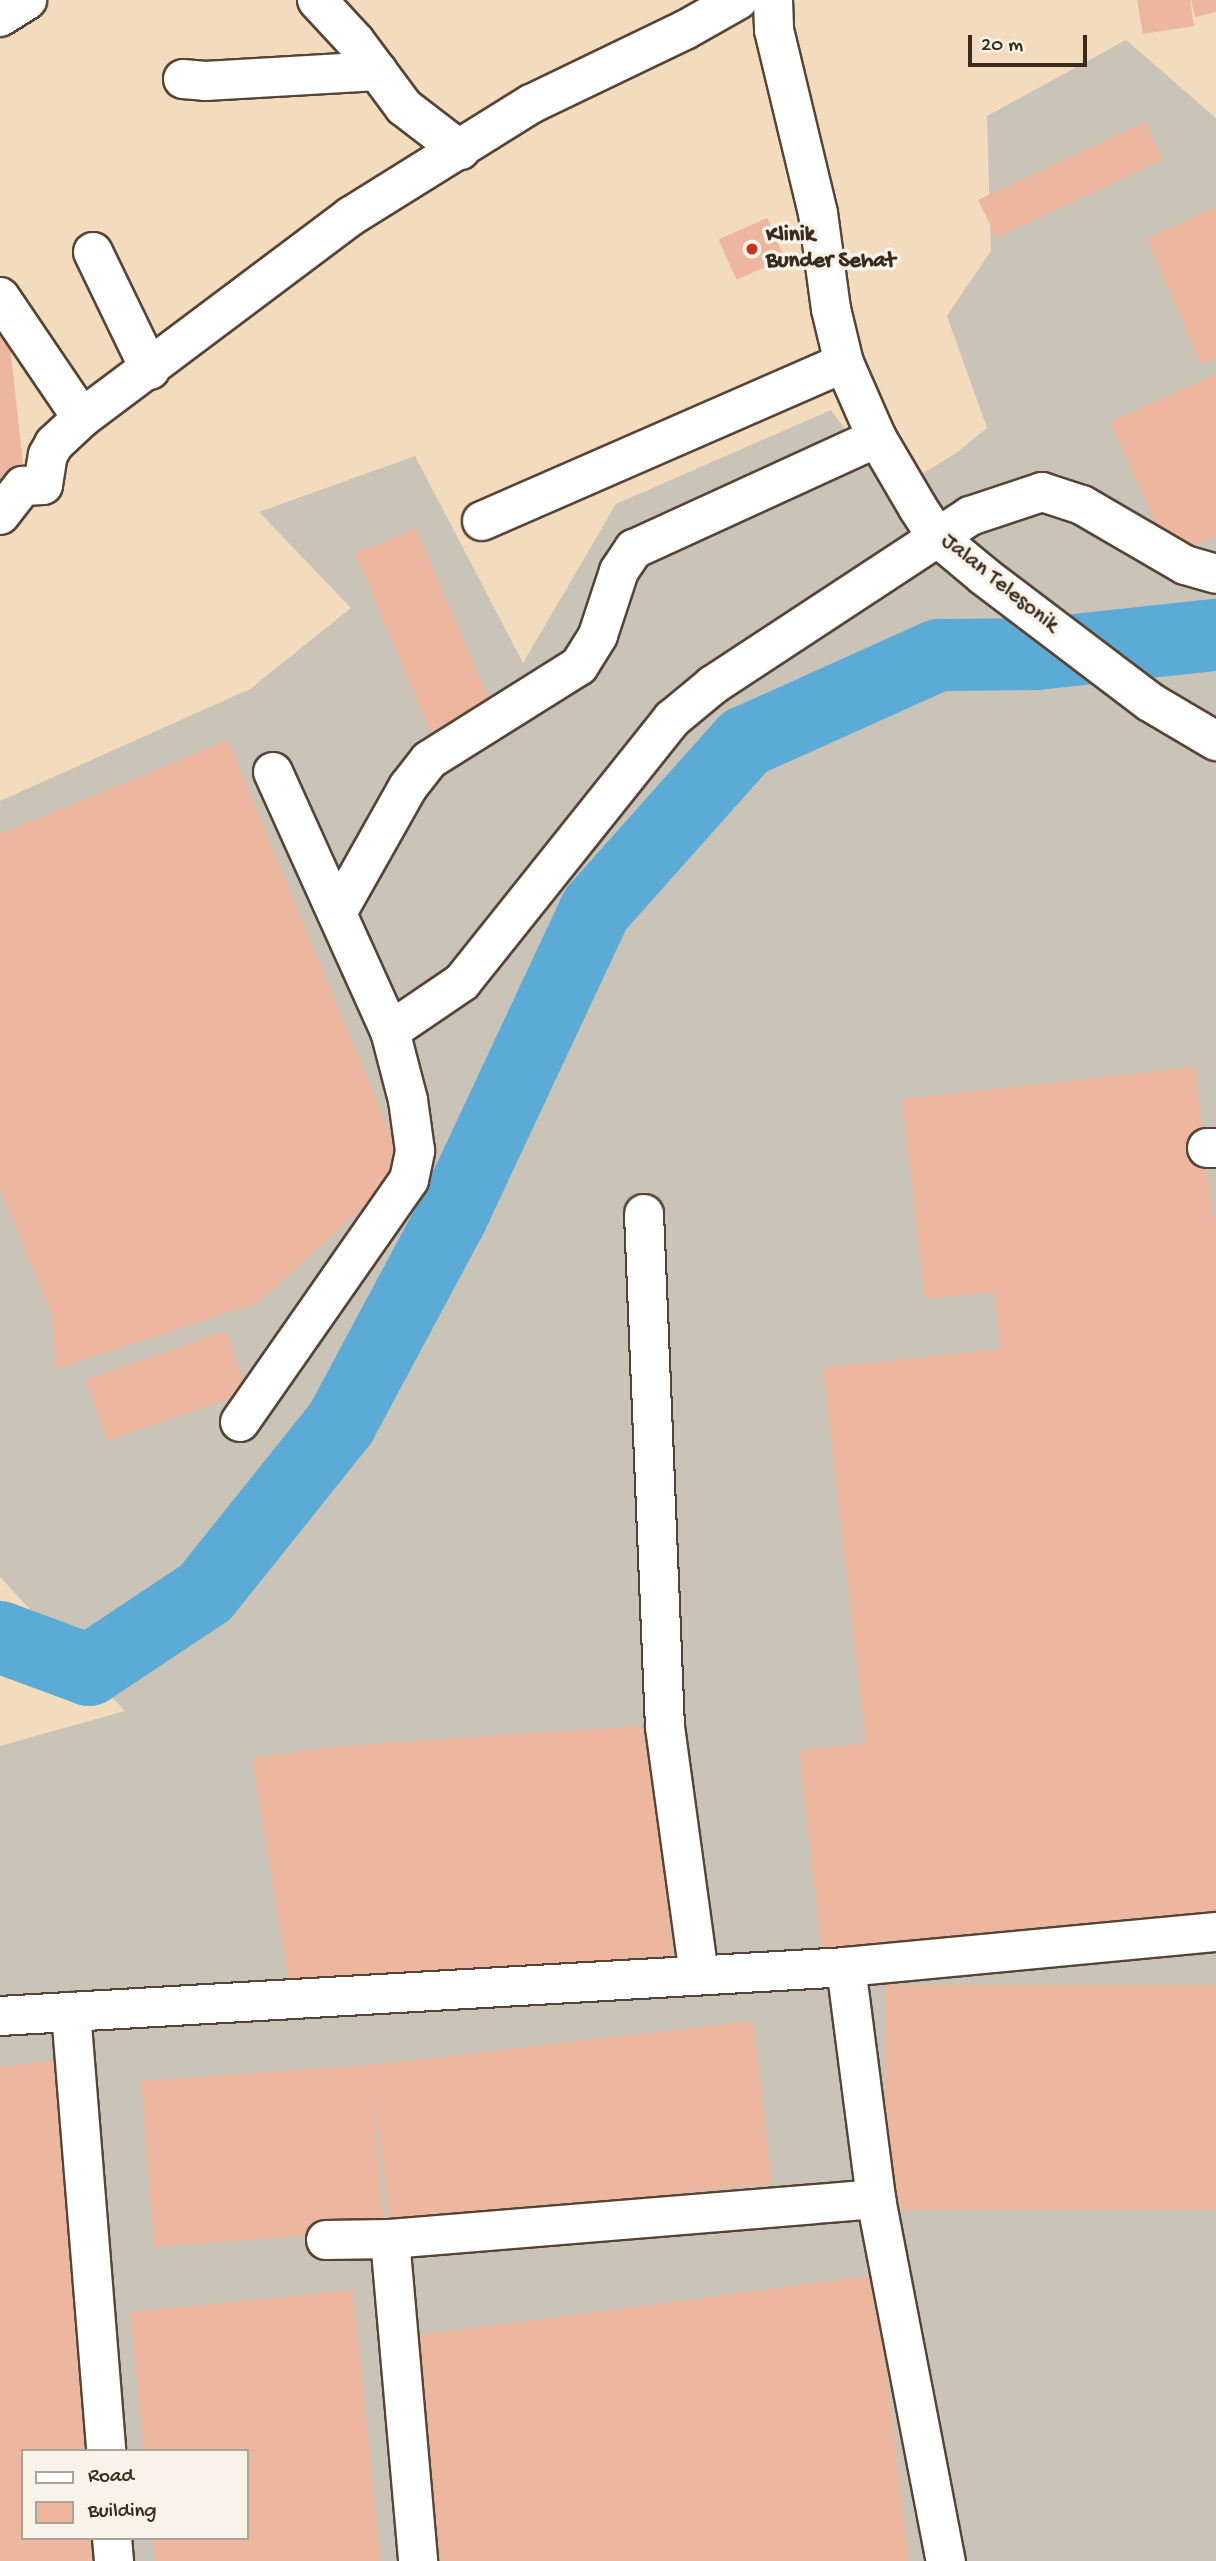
<!DOCTYPE html>
<html>
<head>
<meta charset="utf-8">
<style>
  body { margin:0 }
  #map { position:relative; width:1216px; height:2561px; overflow:hidden; background:#f2dcbd; font-family:"Gochi Hand",sans-serif }
  div>[style] { position:absolute }
  .industrial>* { inset:0; background:#cac3b8 }
  .river>* { height:72px; margin:-36px; padding:0 36px; transform-origin:36px; border-radius:36px; background:#5cabd6 }
  .building>* { inset:0; background:#ecb69f; transform-origin:0 0 }
  .roads { filter:drop-shadow(2px 0 #564536) drop-shadow(-2px 0 #564536) drop-shadow(0 2px #564536) drop-shadow(0 -2px #564536) }
  .minor>* { height:38px; margin:-19px; padding:0 19px; transform-origin:19px; border-radius:19px; background:#fff }
  .dots>* { width:19px; height:19px; translate:-50% -50%; box-sizing:border-box; border:4px solid #f7f3e8; border-radius:50% }
  span { translate:-50% -50%; white-space:nowrap; text-align:center; line-height:1.15; -webkit-text-stroke:7px #f7f3e8; paint-order:stroke }
  .poi-label { font-size:23px; color:#3b2a1e; font-weight:700 }
  .left { translate:0 -50%; text-align:left }
  .street-label { font-size:23px; color:#3b2a1e }
  .legend { position:absolute; left:21px; top:2449px; width:228px; height:91px; box-sizing:border-box; background:#f7f3e8; border:2px solid #aca397; margin:0; padding:9px 12px; list-style:none; font-size:21px; color:#3b2a1e }
  .legend li { display:flex; align-items:center; gap:14px; height:35px }
  .legend b { width:35px; border:2px solid #aca397 }
  .scale { position:absolute; left:968px; top:35px; width:119px; height:32px; box-sizing:border-box; border:4px solid #3b2a1e; border-top:0; padding-left:9px; font-size:21px; line-height:24px; white-space:nowrap; color:#3b2a1e; -webkit-text-stroke:5px #f7f3e8; paint-order:stroke }
</style>
</head>
<body>
<div id="map">
  <div class="industrial">
    <div style="clip-path:polygon(evenodd,1126px 40px,1216px 118px,1216px 2561px,0 2561px,0 1746px,125px 1711px,0 1577px,0 801px,250px 689px,351px 608px,259px 512px,415px 456px,523px 663px,616px 504px,831px 410px,891px 493px,956px 453px,987px 428px,947px 316px,991px 251px,987px 116px,1126px 40px,23px 2451px,247px 2451px,247px 2538px,23px 2538px,23px 2451px)"></div>
  </div>
  <div class="river">
    <div style="left:0;top:1637px;width:95px;rotate:20.3deg"></div>
    <div style="left:89px;top:1670px;width:139px;rotate:-33.6deg"></div>
    <div style="left:205px;top:1593px;width:218px;rotate:-51.3deg"></div>
    <div style="left:341px;top:1423px;width:235px;rotate:-61.8deg"></div>
    <div style="left:452px;top:1216px;width:339px;rotate:-64.9deg"></div>
    <div style="left:596px;top:909px;width:224px;rotate:-48.3deg"></div>
    <div style="left:745px;top:742px;width:213px;rotate:-24.2deg"></div>
    <div style="left:939px;top:655px;width:98px;rotate:-0.6deg"></div>
    <div style="left:1037px;top:654px;width:180px;rotate:-6.1deg"></div>
  </div>
  <div class="building">
    <div style="clip-path:polygon(1137px 0,1190px 0,1194px 26px,1143px 34px)"></div>
    <div style="clip-path:polygon(1191px 0,1216px 0,1216px 12px,1195px 17px)"></div>
    <div style="left:1145px;top:122px;width:42px;height:184px;rotate:65deg"></div>
    <div style="clip-path:polygon(1216px 207px,1216px 358px,1201px 364px,1147px 238px)"></div>
    <div style="left:767px;top:218px;width:44px;height:53px;rotate:66deg"></div>
    <div style="clip-path:polygon(9px 336px,25px 482px,0 484px,0 337px)"></div>
    <div style="clip-path:polygon(1216px 374px,1216px 536px,1171px 556px,1110px 422px)"></div>
    <div style="left:416px;top:528px;width:192px;height:66px;rotate:67deg"></div>
    <div style="clip-path:polygon(228px 740px,405px 1169px,258px 1303px,56px 1369px,52px 1314px,0 1188px,0 834px)"></div>
    <div style="clip-path:polygon(1195px 1067px,1213px 1219px,1216px 1219px,1216px 1917px,823px 1960px,799px 1751px,866px 1743px,823px 1368px,1001px 1349px,994px 1292px,925px 1299px,902px 1099px)"></div>
    <div style="left:226px;top:1331px;width:65px;height:148px;rotate:71deg"></div>
    <div style="clip-path:polygon(655px 1725px,672px 1956px,290px 1988px,252px 1758px,342px 1746px)"></div>
    <div style="left:1216px;top:1985px;width:225px;height:330px;rotate:90deg"></div>
    <div style="clip-path:polygon(753px 2021px,772px 2183px,391px 2227px,372px 2082px,384px 2230px,154px 2247px,141px 2081px,371px 2065px)"></div>
    <div style="clip-path:polygon(56px 2060px,97px 2451px,23px 2451px,23px 2538px,106px 2538px,108px 2561px,0 2561px,0 2067px)"></div>
    <div style="clip-path:polygon(875px 2275px,909px 2561px,432px 2561px,406px 2337px)"></div>
    <div style="clip-path:polygon(353px 2290px,381px 2561px,155px 2561px,153px 2538px,247px 2538px,247px 2451px,144px 2451px,130px 2312px)"></div>
  </div>
  <div class="roads">
    <div class="minor">
      <div style="left:317px;top:0;width:56px;rotate:47.2deg"></div>
      <div style="left:355px;top:41px;width:82px;rotate:53.4deg"></div>
      <div style="left:404px;top:107px;width:71px;rotate:37.5deg"></div>
      <div style="left:773px;top:0;width:30px;rotate:88deg"></div>
      <div style="left:774px;top:30px;width:188px;rotate:76.5deg"></div>
      <div style="left:818px;top:213px;width:97px;rotate:82.3deg"></div>
      <div style="left:831px;top:309px;width:56px;rotate:76.5deg"></div>
      <div style="left:844px;top:363px;width:82px;rotate:66.3deg"></div>
      <div style="left:877px;top:438px;width:81px;rotate:59.6deg"></div>
      <div style="left:918px;top:508px;width:33px;rotate:57deg"></div>
      <div style="left:936px;top:536px;width:62px;rotate:39.8deg"></div>
      <div style="left:984px;top:576px;width:208px;rotate:37.2deg"></div>
      <div style="left:1150px;top:702px;width:77px;rotate:30.6deg"></div>
      <div style="left:0;top:17px;width:32px;rotate:-32deg"></div>
      <div style="left:183px;top:79px;width:22px;rotate:5deg"></div>
      <div style="left:205px;top:81px;width:173px;rotate:-3.3deg"></div>
      <div style="left:93px;top:252px;width:131px;rotate:64.2deg"></div>
      <div style="left:0;top:297px;width:146px;rotate:55.9deg"></div>
      <div style="left:0;top:515px;width:37px;rotate:-52deg"></div>
      <div style="left:23px;top:486px;width:20px;rotate:-3deg"></div>
      <div style="left:43px;top:485px;width:30px;rotate:-81deg"></div>
      <div style="left:48px;top:455px;width:13px;rotate:-61deg"></div>
      <div style="left:54px;top:444px;width:38px;rotate:-43deg"></div>
      <div style="left:82px;top:418px;width:336px;rotate:-36.9deg"></div>
      <div style="left:351px;top:216px;width:212px;rotate:-31.9deg"></div>
      <div style="left:531px;top:104px;width:171px;rotate:-25.7deg"></div>
      <div style="left:685px;top:30px;width:61px;rotate:-29.5deg"></div>
      <div style="left:482px;top:521px;width:395px;rotate:-23.6deg"></div>
      <div style="left:273px;top:772px;width:284px;rotate:65.7deg"></div>
      <div style="left:390px;top:1031px;width:87px;rotate:-34.2deg"></div>
      <div style="left:462px;top:982px;width:337px;rotate:-51.4deg"></div>
      <div style="left:672px;top:719px;width:53px;rotate:-39.7deg"></div>
      <div style="left:713px;top:685px;width:308px;rotate:-33.3deg"></div>
      <div style="left:970px;top:516px;width:76px;rotate:-18.4deg"></div>
      <div style="left:1042px;top:492px;width:42px;rotate:18deg"></div>
      <div style="left:1082px;top:505px;width:119px;rotate:30.2deg"></div>
      <div style="left:1185px;top:565px;width:32px;rotate:16deg"></div>
      <div style="left:337px;top:913px;width:145px;rotate:-60.6deg"></div>
      <div style="left:408px;top:787px;width:34px;rotate:-52deg"></div>
      <div style="left:429px;top:760px;width:177px;rotate:-32.1deg"></div>
      <div style="left:579px;top:666px;width:36px;rotate:-58deg"></div>
      <div style="left:598px;top:635px;width:67px;rotate:-71.8deg"></div>
      <div style="left:619px;top:571px;width:27px;rotate:-56deg"></div>
      <div style="left:634px;top:549px;width:267px;rotate:-24.6deg"></div>
      <div style="left:1207px;top:1148px;width:9px"></div>
      <div style="left:644px;top:1214px;width:513px;rotate:87.66deg"></div>
      <div style="left:665px;top:1727px;width:249px;rotate:82.2deg"></div>
      <div style="left:240px;top:1422px;width:295px;rotate:-55.1deg"></div>
      <div style="left:409px;top:1180px;width:30px;rotate:-78deg"></div>
      <div style="left:415px;top:1151px;width:51px;rotate:-97.8deg"></div>
      <div style="left:408px;top:1100px;width:71px;rotate:-104.6deg"></div>
      <div style="left:846px;top:1967px;width:234px;rotate:82.6deg"></div>
      <div style="left:876px;top:2199px;width:369px;rotate:79.1deg"></div>
      <div style="left:71px;top:2012px;width:440px;rotate:85.4deg"></div>
      <div style="left:0;top:2016px;width:847px;rotate:-3.31deg"></div>
      <div style="left:846px;top:1967px;width:372px;rotate:-5.4deg"></div>
      <div style="left:390px;top:2239px;width:323px;rotate:85deg"></div>
      <div style="left:326px;top:2240px;width:64px;rotate:-0.9deg"></div>
      <div style="left:390px;top:2239px;width:488px;rotate:-4.7deg"></div>
      <div style="left:112px;top:2538px;width:23px;rotate:85deg"></div>
    </div>
  </div>
  <div class="dots">
    <div style="left:752px;top:249px;background:#c8321e"></div>
  </div>
  <div class="poi-label">
    <span class="left" style="left:766px;top:249px">Klinik<br>Bunder Sehat</span>
  </div>
  <div class="street-label">
    <span style="left:999px;top:584px;rotate:39deg">Jalan Telesonik</span>
  </div>
  <ul class="legend">
  <li><b style="height:9px;background:#fff"></b>Road</li>
  <li><b style="height:19px;background:#ecb69f"></b>Building</li>
  </ul>
  <div class="scale">20 m</div>
</div>
</body>
</html>
